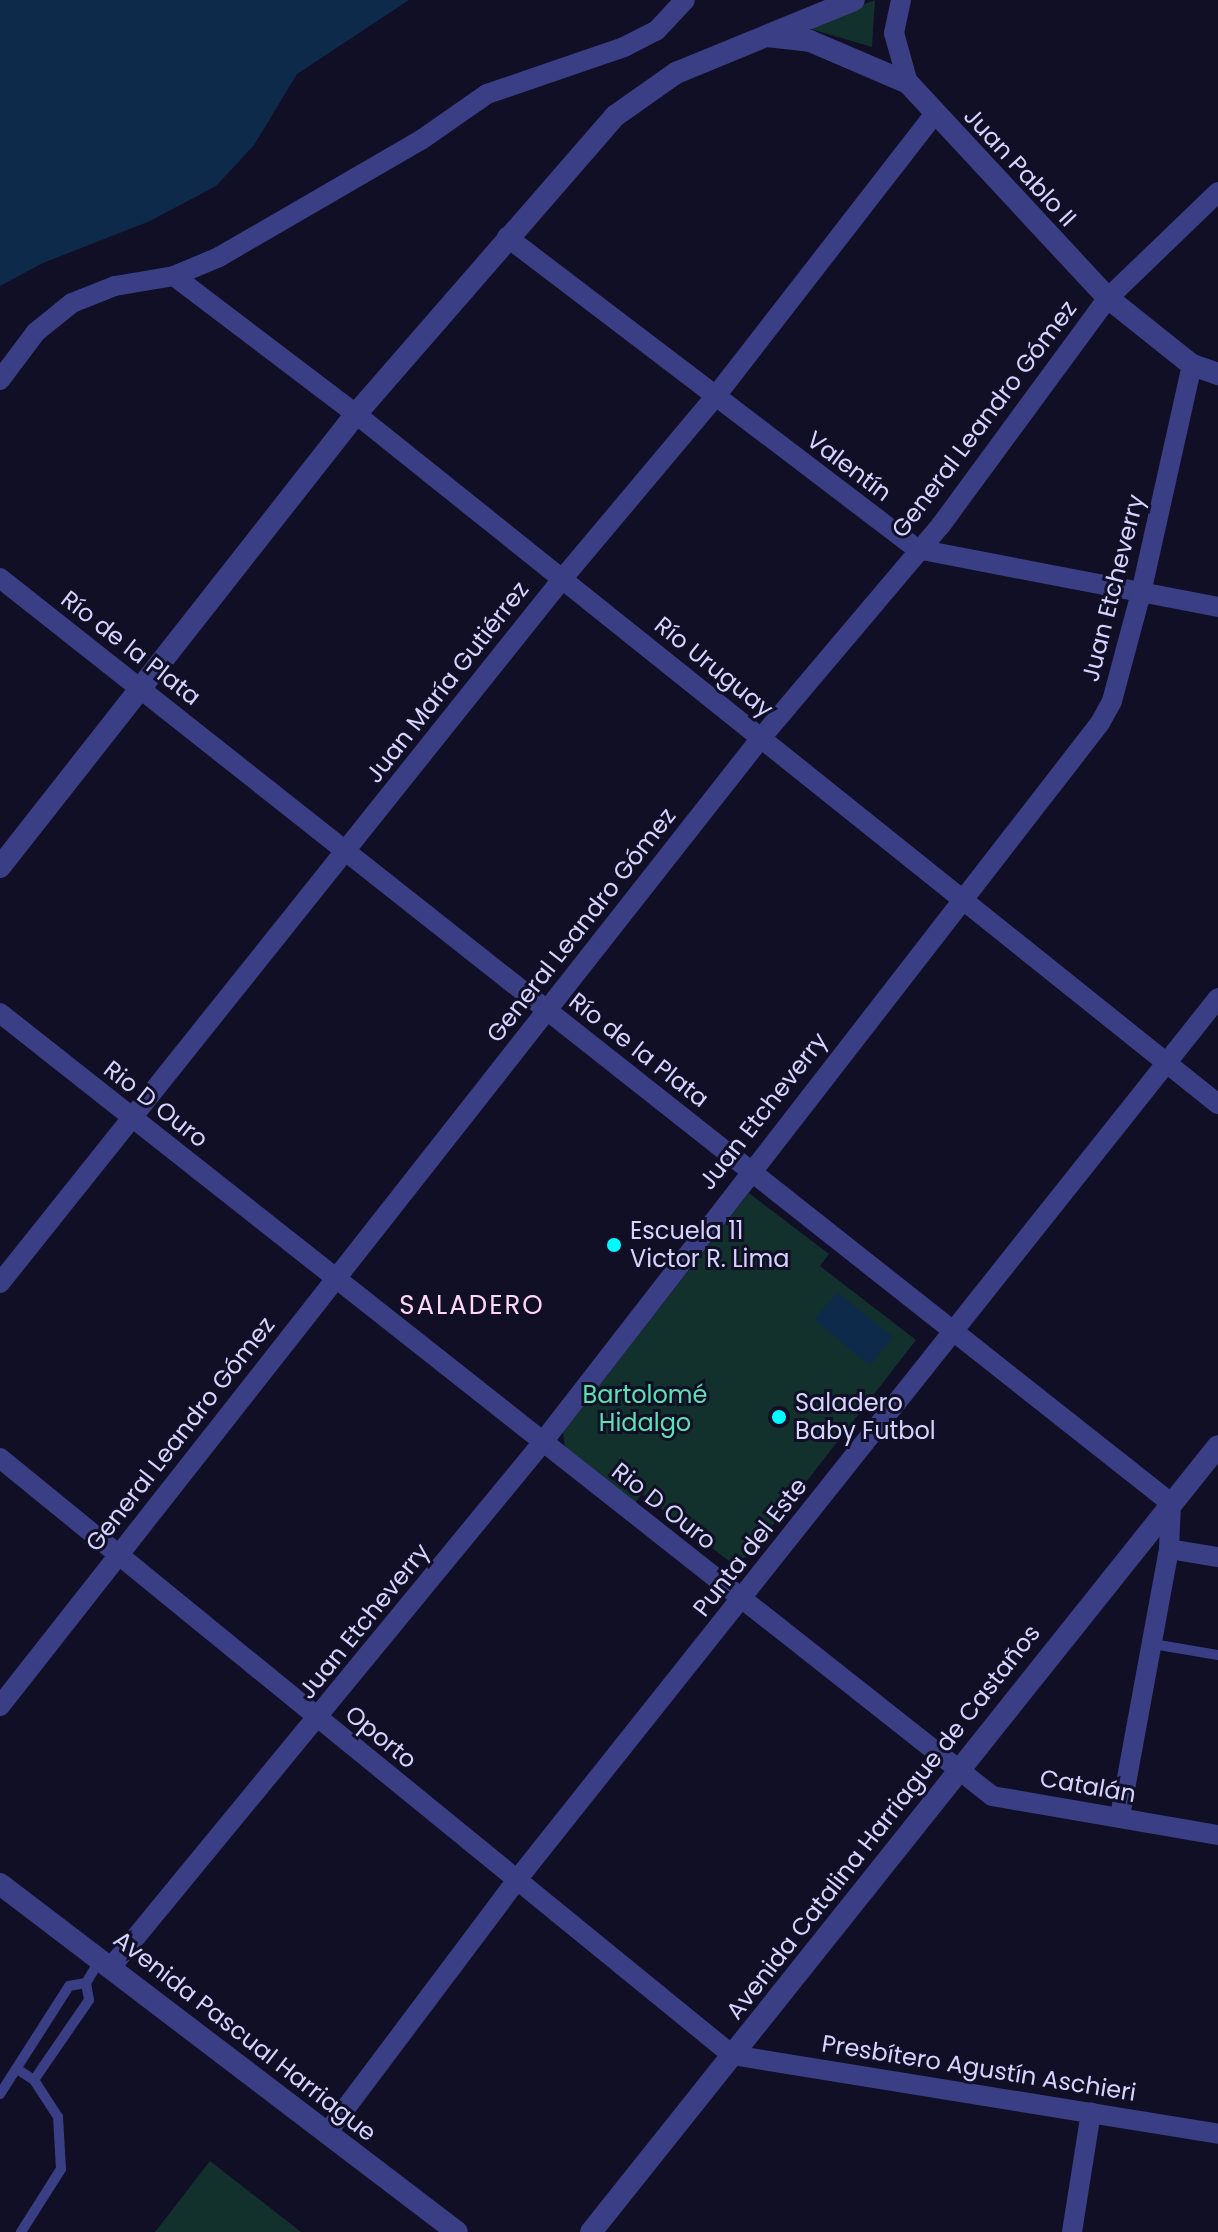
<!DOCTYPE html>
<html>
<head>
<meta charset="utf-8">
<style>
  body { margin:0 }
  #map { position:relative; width:1218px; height:2232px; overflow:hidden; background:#110f26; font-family:Poppins,sans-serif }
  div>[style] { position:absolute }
  .green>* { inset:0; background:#12302c }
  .water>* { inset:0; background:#0e2a4b; transform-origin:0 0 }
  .service>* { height:10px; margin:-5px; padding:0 5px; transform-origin:5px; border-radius:5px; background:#3a3e85 }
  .minor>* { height:20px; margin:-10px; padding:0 10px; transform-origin:10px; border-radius:10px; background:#3a3e85 }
  .tertiary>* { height:22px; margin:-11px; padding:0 11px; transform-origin:11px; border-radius:11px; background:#3a3e85 }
  .dots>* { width:22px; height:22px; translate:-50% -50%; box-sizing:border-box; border:4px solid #110f26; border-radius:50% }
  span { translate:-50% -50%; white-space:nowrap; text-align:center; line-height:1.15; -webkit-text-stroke:6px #110f26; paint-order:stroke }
  .street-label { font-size:24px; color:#d5d4ff }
  .poi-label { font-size:24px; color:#d5d4ff }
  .left { translate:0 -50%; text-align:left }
  .park-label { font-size:24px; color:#5fe0b4 }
  .neighbourhood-label { font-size:26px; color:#ffd6f3; letter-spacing:2px }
</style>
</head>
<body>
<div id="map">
  <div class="green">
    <div style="clip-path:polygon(875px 0,872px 47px,804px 27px)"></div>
    <div style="clip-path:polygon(749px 1193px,829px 1254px,820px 1266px,916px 1340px,748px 1557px,729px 1561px,642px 1494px,635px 1503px,565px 1449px,563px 1432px)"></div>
    <div style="clip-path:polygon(210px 2161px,301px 2232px,155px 2232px)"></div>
  </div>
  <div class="water">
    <div style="clip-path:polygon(0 0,409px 0,297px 74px,254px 145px,216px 186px,150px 221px,43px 263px,0 286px)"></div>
    <div style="left:837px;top:1292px;width:72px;height:36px;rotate:39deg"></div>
  </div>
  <div class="service">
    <div style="left:1153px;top:1644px;width:66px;rotate:9.6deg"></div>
    <div style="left:17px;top:2069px;width:20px;rotate:33deg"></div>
    <div style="left:34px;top:2080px;width:44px;rotate:57deg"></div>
    <div style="left:58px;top:2117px;width:52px;rotate:86.7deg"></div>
    <div style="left:61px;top:2169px;width:75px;rotate:122.4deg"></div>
    <div style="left:34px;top:2080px;width:97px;rotate:-55.5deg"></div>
    <div style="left:89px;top:2000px;width:17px;rotate:-100deg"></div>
    <div style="left:86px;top:1983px;width:27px;rotate:-59deg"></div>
    <div style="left:0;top:2094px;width:128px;rotate:-57.4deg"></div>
    <div style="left:69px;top:1986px;width:17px;rotate:-10deg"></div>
  </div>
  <div class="minor">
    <div style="left:901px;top:0;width:34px;rotate:102deg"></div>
    <div style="left:894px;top:33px;width:52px;rotate:74.4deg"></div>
    <div style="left:507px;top:237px;width:515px;rotate:37.27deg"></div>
    <div style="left:917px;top:549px;width:307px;rotate:10.9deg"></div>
    <div style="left:174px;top:276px;width:228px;rotate:37.2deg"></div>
    <div style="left:356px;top:414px;width:1104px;rotate:38.68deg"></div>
    <div style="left:0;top:380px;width:60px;rotate:-53.1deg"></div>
    <div style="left:36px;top:332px;width:46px;rotate:-38.9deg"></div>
    <div style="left:72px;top:303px;width:46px;rotate:-21.6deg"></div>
    <div style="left:115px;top:286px;width:60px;rotate:-9.6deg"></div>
    <div style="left:174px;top:276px;width:49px;rotate:-22.9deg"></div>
    <div style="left:219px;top:257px;width:233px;rotate:-30.1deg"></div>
    <div style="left:421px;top:140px;width:80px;rotate:-34.9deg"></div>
    <div style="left:487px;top:94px;width:145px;rotate:-18.9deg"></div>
    <div style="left:624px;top:47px;width:36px;rotate:-27deg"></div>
    <div style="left:656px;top:31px;width:42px;rotate:-46.9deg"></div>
    <div style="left:0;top:578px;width:1492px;rotate:38.31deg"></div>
    <div style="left:1171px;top:1503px;width:46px;rotate:92.5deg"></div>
    <div style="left:1169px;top:1549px;width:272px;rotate:100.4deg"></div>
    <div style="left:0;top:1013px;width:1264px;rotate:38.28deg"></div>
    <div style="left:992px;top:1796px;width:229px;rotate:9.8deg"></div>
    <div style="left:0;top:1283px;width:902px;rotate:-51.39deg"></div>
    <div style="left:563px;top:578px;width:236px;rotate:-50deg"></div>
    <div style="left:715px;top:397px;width:359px;rotate:-52.2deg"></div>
    <div style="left:0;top:1458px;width:945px;rotate:39.2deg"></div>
    <div style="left:732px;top:2055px;width:492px;rotate:9.2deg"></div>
    <div style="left:1169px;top:1549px;width:50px;rotate:9.3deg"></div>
    <div style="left:0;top:1706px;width:1231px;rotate:-51.83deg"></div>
    <div style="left:761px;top:738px;width:279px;rotate:-49.8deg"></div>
    <div style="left:941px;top:525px;width:282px;rotate:-53.7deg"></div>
    <div style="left:1108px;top:298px;width:153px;rotate:-43.9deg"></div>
    <div style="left:112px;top:1966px;width:677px;rotate:-50.57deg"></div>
    <div style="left:542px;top:1443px;width:911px;rotate:-52.22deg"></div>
    <div style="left:1100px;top:723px;width:25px;rotate:-61deg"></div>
    <div style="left:1112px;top:701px;width:112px;rotate:-75deg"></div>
    <div style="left:1141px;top:593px;width:234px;rotate:-77.4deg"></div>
    <div style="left:327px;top:2133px;width:315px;rotate:-53.1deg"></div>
    <div style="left:516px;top:1881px;width:1128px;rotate:-51.51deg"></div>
    <div style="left:1072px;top:2232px;width:121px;rotate:-81deg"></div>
  </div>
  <div class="tertiary">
    <div style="left:767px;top:36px;width:43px;rotate:6.6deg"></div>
    <div style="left:810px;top:41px;width:107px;rotate:23.2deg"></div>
    <div style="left:908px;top:83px;width:294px;rotate:47.1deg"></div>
    <div style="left:1108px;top:298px;width:107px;rotate:38.6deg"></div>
    <div style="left:1192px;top:365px;width:28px;rotate:19deg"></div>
    <div style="left:0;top:867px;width:576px;rotate:-51.84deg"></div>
    <div style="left:356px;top:414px;width:395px;rotate:-49deg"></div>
    <div style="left:615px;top:116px;width:75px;rotate:-35.2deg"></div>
    <div style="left:676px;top:73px;width:192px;rotate:-22.3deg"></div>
    <div style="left:0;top:1884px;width:574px;rotate:37.29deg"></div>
    <div style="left:591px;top:2232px;width:1005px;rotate:-51.42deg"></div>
  </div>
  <div class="dots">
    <div style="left:614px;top:1245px;background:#01fafe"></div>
    <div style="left:779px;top:1417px;background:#01fafe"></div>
  </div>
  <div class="street-label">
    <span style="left:1020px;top:167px;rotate:47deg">Juan Pablo II</span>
    <span style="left:984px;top:419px;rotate:-53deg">General Leandro Gómez</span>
    <span style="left:849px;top:466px;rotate:37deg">Valentín</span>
    <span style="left:1113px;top:588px;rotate:-76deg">Juan Etcheverry</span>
    <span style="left:131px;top:648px;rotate:38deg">Río de la Plata</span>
    <span style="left:714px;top:667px;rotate:39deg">Río Uruguay</span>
    <span style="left:447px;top:682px;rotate:-52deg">Juan María Gutiérrez</span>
    <span style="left:581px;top:925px;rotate:-52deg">General Leandro Gómez</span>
    <span style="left:639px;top:1050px;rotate:38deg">Río de la Plata</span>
    <span style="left:156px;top:1104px;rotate:38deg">Rio D Ouro</span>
    <span style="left:763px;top:1111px;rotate:-52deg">Juan Etcheverry</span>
    <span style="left:180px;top:1434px;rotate:-52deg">General Leandro Gómez</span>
    <span style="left:664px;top:1506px;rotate:38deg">Rio D Ouro</span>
    <span style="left:750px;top:1547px;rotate:-52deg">Punta del Este</span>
    <span style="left:364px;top:1621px;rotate:-51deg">Juan Etcheverry</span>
    <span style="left:381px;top:1737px;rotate:39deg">Oporto</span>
    <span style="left:1088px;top:1786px;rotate:10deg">Catalán</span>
    <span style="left:883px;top:1822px;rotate:-52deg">Avenida Catalina Harriague de Castaños</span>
    <span style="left:245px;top:2036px;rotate:38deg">Avenida Pascual Harriague</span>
    <span style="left:979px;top:2068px;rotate:9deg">Presbítero Agustín Aschieri</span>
  </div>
  <div class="poi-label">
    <span class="left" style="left:630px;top:1245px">Escuela 11<br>Victor R. Lima</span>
    <span class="left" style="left:795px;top:1417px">Saladero<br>Baby Futbol</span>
  </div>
  <div class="park-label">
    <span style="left:645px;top:1409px">Bartolomé<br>Hidalgo</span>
  </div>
  <div class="neighbourhood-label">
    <span style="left:472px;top:1306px">SALADERO</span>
  </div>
</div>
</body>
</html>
